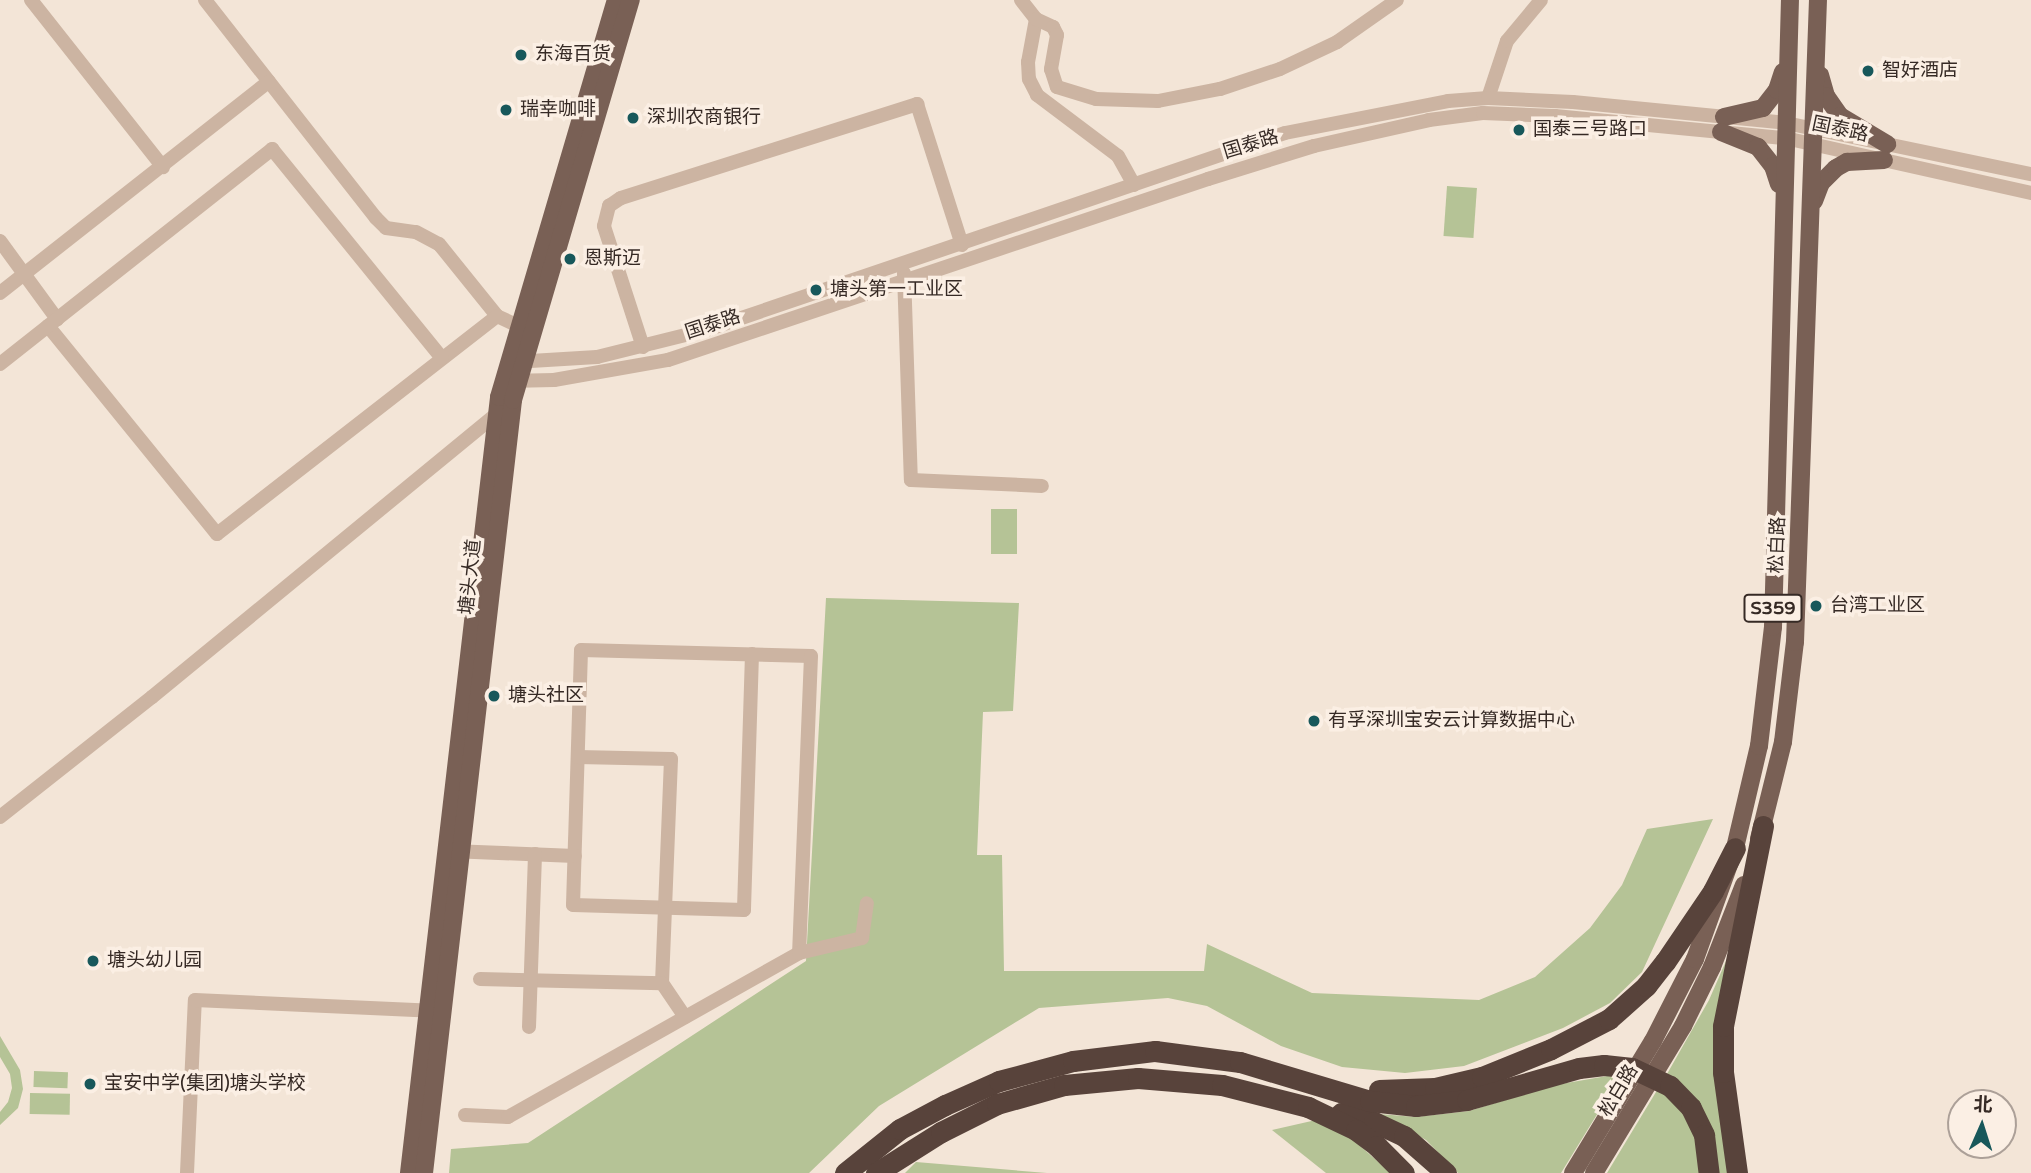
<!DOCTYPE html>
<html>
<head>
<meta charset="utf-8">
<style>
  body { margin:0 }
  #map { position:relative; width:2031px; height:1173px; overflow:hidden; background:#f3e5d7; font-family:"Varela Round","Noto Sans SC",sans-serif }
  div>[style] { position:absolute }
  .green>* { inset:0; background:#b5c396; transform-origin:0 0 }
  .minor>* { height:14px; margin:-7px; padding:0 7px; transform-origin:7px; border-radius:7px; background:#ccb4a2 }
  .major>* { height:18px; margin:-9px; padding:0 9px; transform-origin:9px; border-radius:9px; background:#796055 }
  .highway>* { height:21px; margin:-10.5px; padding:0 10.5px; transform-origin:10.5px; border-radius:10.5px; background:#58433b }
  .dots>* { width:19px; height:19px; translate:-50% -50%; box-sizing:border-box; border:4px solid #fbefe4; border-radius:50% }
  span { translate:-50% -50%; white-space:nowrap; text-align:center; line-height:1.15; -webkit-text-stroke:7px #fbefe4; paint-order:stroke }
  .shield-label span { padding:2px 5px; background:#fbefe4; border:2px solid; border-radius:5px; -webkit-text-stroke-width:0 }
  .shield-label { font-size:18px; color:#362a25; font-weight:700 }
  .poi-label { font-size:19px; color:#362a25 }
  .left { translate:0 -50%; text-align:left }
  .street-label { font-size:19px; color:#362a25 }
  .north { position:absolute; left:1947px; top:1089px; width:70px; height:70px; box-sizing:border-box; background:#fbefe4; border:2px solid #aca098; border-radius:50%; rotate:3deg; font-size:19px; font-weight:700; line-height:28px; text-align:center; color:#362a25 }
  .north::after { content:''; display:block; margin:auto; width:24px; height:32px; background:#18585b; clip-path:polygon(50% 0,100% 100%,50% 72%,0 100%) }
</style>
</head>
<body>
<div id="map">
  <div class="green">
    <div style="left:1447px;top:186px;width:30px;height:50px;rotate:4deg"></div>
    <div style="left:991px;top:509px;width:26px;height:45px"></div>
    <div style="clip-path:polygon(826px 598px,1019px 603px,1013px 711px,983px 712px,977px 855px,1002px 855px,1004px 971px,1204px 971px,1207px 944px,1312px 993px,1479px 1000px,1535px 977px,1590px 928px,1622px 885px,1647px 829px,1713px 819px,1642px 972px,1610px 1003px,1563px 1028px,1464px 1066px,1405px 1073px,1342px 1067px,1281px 1046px,1207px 1006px,1168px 998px,1039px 1008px,879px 1106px,809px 1173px,449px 1173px,451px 1149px,528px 1143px,806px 961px)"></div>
    <div style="clip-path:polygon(1739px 931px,1723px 984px,1729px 1173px,1716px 1173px,1667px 1074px,1709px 1000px)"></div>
    <div style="clip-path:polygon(0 1036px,20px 1070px,23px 1089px,18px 1108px,0 1125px,0 1112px,8px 1102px,12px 1088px,10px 1074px,0 1057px)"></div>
    <div style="left:34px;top:1071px;width:34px;height:16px;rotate:2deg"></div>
    <div style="clip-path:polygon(1607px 1076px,1620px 1077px,1561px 1173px,1458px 1173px,1426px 1140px,1379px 1114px,1416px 1117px,1469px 1111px,1555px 1085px)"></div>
    <div style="clip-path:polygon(1659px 1087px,1691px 1122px,1702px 1173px,1607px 1173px)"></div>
    <div style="left:30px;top:1093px;width:40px;height:21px;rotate:1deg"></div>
    <div style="clip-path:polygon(1316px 1120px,1351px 1138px,1391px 1173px,1326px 1173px,1272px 1130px)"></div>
    <div style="clip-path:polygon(916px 1162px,1047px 1173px,905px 1173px)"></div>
  </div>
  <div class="minor">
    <div style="left:31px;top:0;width:213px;rotate:51.7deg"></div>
    <div style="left:205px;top:0;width:277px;rotate:51.9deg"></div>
    <div style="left:376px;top:218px;width:14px;rotate:45deg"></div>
    <div style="left:386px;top:228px;width:30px;rotate:8deg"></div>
    <div style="left:416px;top:232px;width:26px;rotate:28deg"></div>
    <div style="left:439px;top:244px;width:92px;rotate:51.1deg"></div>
    <div style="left:497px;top:316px;width:35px;rotate:25deg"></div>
    <div style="left:1021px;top:0;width:24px;rotate:52deg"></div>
    <div style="left:1036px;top:19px;width:44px;rotate:100.5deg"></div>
    <div style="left:1028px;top:62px;width:17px;rotate:87deg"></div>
    <div style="left:1029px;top:79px;width:18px;rotate:63deg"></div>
    <div style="left:1037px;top:95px;width:101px;rotate:37deg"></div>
    <div style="left:1118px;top:156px;width:33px;rotate:61deg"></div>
    <div style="left:1036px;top:19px;width:19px;rotate:25deg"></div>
    <div style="left:1053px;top:27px;width:9px;rotate:63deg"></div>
    <div style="left:1057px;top:35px;width:35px;rotate:100deg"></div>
    <div style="left:1051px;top:69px;width:19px;rotate:72deg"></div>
    <div style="left:1057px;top:87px;width:41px;rotate:17.1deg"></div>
    <div style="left:1096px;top:99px;width:62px;rotate:1.8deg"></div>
    <div style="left:1158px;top:101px;width:63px;rotate:-11deg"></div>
    <div style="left:1220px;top:89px;width:63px;rotate:-18.4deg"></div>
    <div style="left:1280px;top:69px;width:63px;rotate:-25.3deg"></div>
    <div style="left:1337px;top:42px;width:73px;rotate:-35deg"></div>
    <div style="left:1488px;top:98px;width:60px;rotate:-71.6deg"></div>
    <div style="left:1507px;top:41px;width:53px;rotate:-50.3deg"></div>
    <div style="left:0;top:241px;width:97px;rotate:53.8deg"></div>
    <div style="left:904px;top:273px;width:207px;rotate:88.1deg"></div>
    <div style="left:911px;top:480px;width:131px;rotate:2.6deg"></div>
    <div style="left:0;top:293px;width:342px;rotate:-38.2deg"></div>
    <div style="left:48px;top:326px;width:268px;rotate:50.9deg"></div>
    <div style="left:217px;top:534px;width:355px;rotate:-37.9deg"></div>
    <div style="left:643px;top:347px;width:127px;rotate:-107.9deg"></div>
    <div style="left:604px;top:226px;width:21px;rotate:-76deg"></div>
    <div style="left:609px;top:206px;width:14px;rotate:-34deg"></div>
    <div style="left:621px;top:198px;width:311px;rotate:-17.6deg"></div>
    <div style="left:917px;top:104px;width:148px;rotate:72.3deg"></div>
    <div style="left:514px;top:362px;width:83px;rotate:-3.4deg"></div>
    <div style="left:597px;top:357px;width:115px;rotate:-14deg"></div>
    <div style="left:709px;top:329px;width:608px;rotate:-18.79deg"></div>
    <div style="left:1285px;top:133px;width:166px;rotate:-11.1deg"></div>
    <div style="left:1448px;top:101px;width:40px;rotate:-4.3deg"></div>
    <div style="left:1488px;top:98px;width:85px;rotate:2.7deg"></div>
    <div style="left:1573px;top:102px;width:214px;rotate:5.6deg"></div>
    <div style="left:1786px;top:123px;width:250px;rotate:11.8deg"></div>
    <div style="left:0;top:364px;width:347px;rotate:-38.3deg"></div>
    <div style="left:272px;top:149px;width:269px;rotate:50.9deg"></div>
    <div style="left:508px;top:381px;width:46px;rotate:-1.2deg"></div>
    <div style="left:554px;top:380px;width:116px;rotate:-10deg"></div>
    <div style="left:668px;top:360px;width:570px;rotate:-18.53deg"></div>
    <div style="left:1208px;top:179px;width:111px;rotate:-17.3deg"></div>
    <div style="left:1314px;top:146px;width:118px;rotate:-12.7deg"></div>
    <div style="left:1429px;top:120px;width:54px;rotate:-7.4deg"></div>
    <div style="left:1483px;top:113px;width:72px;rotate:2.4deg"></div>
    <div style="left:1555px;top:116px;width:231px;rotate:5.5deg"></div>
    <div style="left:1785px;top:138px;width:252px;rotate:12.6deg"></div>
    <div style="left:752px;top:654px;width:256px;rotate:91.8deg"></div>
    <div style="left:744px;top:910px;width:171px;rotate:-178.3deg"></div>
    <div style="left:573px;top:905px;width:255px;rotate:-88.2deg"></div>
    <div style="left:581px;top:650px;width:230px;rotate:1.5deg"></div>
    <div style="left:811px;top:656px;width:297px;rotate:92.3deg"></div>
    <div style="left:578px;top:757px;width:93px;rotate:1.2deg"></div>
    <div style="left:671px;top:759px;width:224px;rotate:92.3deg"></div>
    <div style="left:662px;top:983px;width:41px;rotate:55.9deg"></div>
    <div style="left:0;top:817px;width:194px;rotate:-38.3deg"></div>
    <div style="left:152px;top:697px;width:453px;rotate:-39.4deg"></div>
    <div style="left:451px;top:851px;width:124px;rotate:2.3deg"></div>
    <div style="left:480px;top:979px;width:182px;rotate:1.3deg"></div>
    <div style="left:529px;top:1027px;width:173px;rotate:-88deg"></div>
    <div style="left:465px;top:1115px;width:43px;rotate:2.7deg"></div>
    <div style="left:508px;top:1117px;width:334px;rotate:-29.4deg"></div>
    <div style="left:799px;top:953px;width:65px;rotate:-13.4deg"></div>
    <div style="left:862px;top:938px;width:35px;rotate:-82deg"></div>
    <div style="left:187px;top:1173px;width:173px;rotate:-87.4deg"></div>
    <div style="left:195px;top:1000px;width:242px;rotate:2.6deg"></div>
  </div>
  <div class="major">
    <div style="left:1820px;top:75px;width:22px;rotate:74deg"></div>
    <div style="left:1826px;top:96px;width:24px;rotate:55deg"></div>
    <div style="left:1840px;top:116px;width:55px;rotate:30.8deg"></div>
    <div style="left:1724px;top:117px;width:40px;rotate:-13deg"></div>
    <div style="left:1763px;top:108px;width:23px;rotate:-52deg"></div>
    <div style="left:1777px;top:90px;width:19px;rotate:-72deg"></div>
    <div style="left:1721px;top:132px;width:40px;rotate:22deg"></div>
    <div style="left:1758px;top:147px;width:24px;rotate:52deg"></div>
    <div style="left:1773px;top:166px;width:19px;rotate:72deg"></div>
    <div style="left:1814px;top:201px;width:19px;rotate:-69deg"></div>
    <div style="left:1821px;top:183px;width:21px;rotate:-45deg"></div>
    <div style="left:1836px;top:168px;width:13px;rotate:-29deg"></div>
    <div style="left:1847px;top:162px;width:37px;rotate:-3deg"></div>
    <div style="left:1759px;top:839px;width:100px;rotate:-76.1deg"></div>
    <div style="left:1783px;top:742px;width:101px;rotate:-83.2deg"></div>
    <div style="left:1795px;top:642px;width:642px;rotate:-87.95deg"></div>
    <div style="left:409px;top:1173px;width:781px;rotate:-83.38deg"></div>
    <div style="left:499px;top:397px;width:414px;rotate:-73.6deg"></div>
    <div style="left:424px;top:1173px;width:778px;rotate:-83.43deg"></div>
    <div style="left:513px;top:400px;width:417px;rotate:-73.6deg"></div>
    <div style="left:1573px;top:1173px;width:154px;rotate:-58.8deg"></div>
    <div style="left:1653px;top:1041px;width:92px;rotate:-62.9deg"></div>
    <div style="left:1695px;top:959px;width:118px;rotate:-70.2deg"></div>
    <div style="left:1735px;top:848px;width:105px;rotate:-76.8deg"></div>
    <div style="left:1759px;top:746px;width:120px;rotate:-83.3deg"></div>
    <div style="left:1773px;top:627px;width:627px;rotate:-88.45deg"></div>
    <div style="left:1594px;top:1173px;width:172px;rotate:-58.8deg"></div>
    <div style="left:1683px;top:1026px;width:66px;rotate:-63.8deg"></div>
    <div style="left:1712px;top:967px;width:88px;rotate:-68.7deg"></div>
  </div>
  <div class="highway">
    <div style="left:1379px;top:1090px;width:56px;rotate:-2deg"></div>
    <div style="left:1435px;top:1088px;width:48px;rotate:-13.2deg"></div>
    <div style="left:1482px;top:1077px;width:74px;rotate:-22.1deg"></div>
    <div style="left:1551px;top:1049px;width:65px;rotate:-27.3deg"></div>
    <div style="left:1609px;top:1019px;width:50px;rotate:-41.7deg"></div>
    <div style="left:1646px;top:986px;width:31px;rotate:-52deg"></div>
    <div style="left:1665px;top:962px;width:86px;rotate:-55.9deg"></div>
    <div style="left:1713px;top:891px;width:48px;rotate:-62.9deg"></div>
    <div style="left:1341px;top:1113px;width:34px;rotate:15deg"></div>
    <div style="left:1374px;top:1122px;width:33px;rotate:25deg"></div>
    <div style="left:1404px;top:1136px;width:56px;rotate:41.4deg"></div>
    <div style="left:845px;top:1173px;width:70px;rotate:-38.7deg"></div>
    <div style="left:900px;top:1129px;width:51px;rotate:-28.1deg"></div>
    <div style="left:945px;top:1105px;width:59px;rotate:-24deg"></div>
    <div style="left:999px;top:1081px;width:77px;rotate:-15.1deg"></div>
    <div style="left:1073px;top:1061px;width:83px;rotate:-7deg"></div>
    <div style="left:1155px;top:1051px;width:86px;rotate:7.4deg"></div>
    <div style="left:1240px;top:1062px;width:136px;rotate:16.7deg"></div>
    <div style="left:1370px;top:1101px;width:46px;rotate:6.2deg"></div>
    <div style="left:1416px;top:1106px;width:51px;rotate:-6.7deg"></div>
    <div style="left:1467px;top:1100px;width:116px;rotate:-15.9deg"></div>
    <div style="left:1579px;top:1068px;width:25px;rotate:-7deg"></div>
    <div style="left:1604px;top:1065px;width:28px;rotate:6deg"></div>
    <div style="left:1632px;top:1068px;width:42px;rotate:25.3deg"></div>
    <div style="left:1670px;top:1086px;width:30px;rotate:46deg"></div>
    <div style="left:1691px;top:1108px;width:30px;rotate:64deg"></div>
    <div style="left:1704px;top:1135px;width:38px;rotate:83deg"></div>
    <div style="left:876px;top:1173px;width:77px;rotate:-32.2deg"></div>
    <div style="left:941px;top:1132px;width:63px;rotate:-26.6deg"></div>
    <div style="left:997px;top:1104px;width:70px;rotate:-15.8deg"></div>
    <div style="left:1064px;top:1085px;width:74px;rotate:-5.4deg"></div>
    <div style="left:1138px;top:1078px;width:84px;rotate:4.8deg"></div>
    <div style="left:1222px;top:1085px;width:89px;rotate:14.3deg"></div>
    <div style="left:1308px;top:1107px;width:53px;rotate:25.6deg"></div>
    <div style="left:1356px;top:1130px;width:26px;rotate:37deg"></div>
    <div style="left:1377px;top:1146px;width:38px;rotate:45deg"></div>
    <div style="left:1737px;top:1173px;width:102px;rotate:-97.9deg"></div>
    <div style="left:1723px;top:1072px;width:46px;rotate:-90deg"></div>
    <div style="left:1723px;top:1026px;width:204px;rotate:-78.7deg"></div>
  </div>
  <div class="dots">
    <div style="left:521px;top:55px;background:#18585b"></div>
    <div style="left:1868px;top:71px;background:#18585b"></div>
    <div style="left:506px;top:110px;background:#18585b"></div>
    <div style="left:633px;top:118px;background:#18585b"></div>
    <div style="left:1519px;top:130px;background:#18585b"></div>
    <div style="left:570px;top:259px;background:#18585b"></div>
    <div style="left:816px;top:290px;background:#18585b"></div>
    <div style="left:1816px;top:606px;background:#18585b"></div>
    <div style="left:494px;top:696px;background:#18585b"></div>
    <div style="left:1314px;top:721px;background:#18585b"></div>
    <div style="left:93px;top:961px;background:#18585b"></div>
    <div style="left:90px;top:1084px;background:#18585b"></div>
  </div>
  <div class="shield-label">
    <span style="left:1773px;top:608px">S359</span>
  </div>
  <div class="poi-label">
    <span class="left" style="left:535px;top:55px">东海百货</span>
    <span class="left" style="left:1882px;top:71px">智好酒店</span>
    <span class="left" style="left:520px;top:110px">瑞幸咖啡</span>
    <span class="left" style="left:647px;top:118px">深圳农商银行</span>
    <span class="left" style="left:1533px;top:130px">国泰三号路口</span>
    <span class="left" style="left:584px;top:259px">恩斯迈</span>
    <span class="left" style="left:830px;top:290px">塘头第一工业区</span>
    <span class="left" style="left:1830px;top:606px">台湾工业区</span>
    <span class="left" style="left:508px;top:696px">塘头社区</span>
    <span class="left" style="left:1328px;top:721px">有孚深圳宝安云计算数据中心</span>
    <span class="left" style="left:107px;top:961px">塘头幼儿园</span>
    <span class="left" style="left:104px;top:1084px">宝安中学(集团)塘头学校</span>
  </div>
  <div class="street-label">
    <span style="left:1840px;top:130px;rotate:12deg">国泰路</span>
    <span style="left:1251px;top:145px;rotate:-17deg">国泰路</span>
    <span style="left:713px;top:325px;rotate:-18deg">国泰路</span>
    <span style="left:1778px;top:545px;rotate:-88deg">松白路</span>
    <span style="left:471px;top:577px;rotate:-84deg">塘头大道</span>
    <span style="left:1619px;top:1091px;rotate:-59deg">松白路</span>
  </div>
  <div class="north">北</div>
</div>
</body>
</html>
